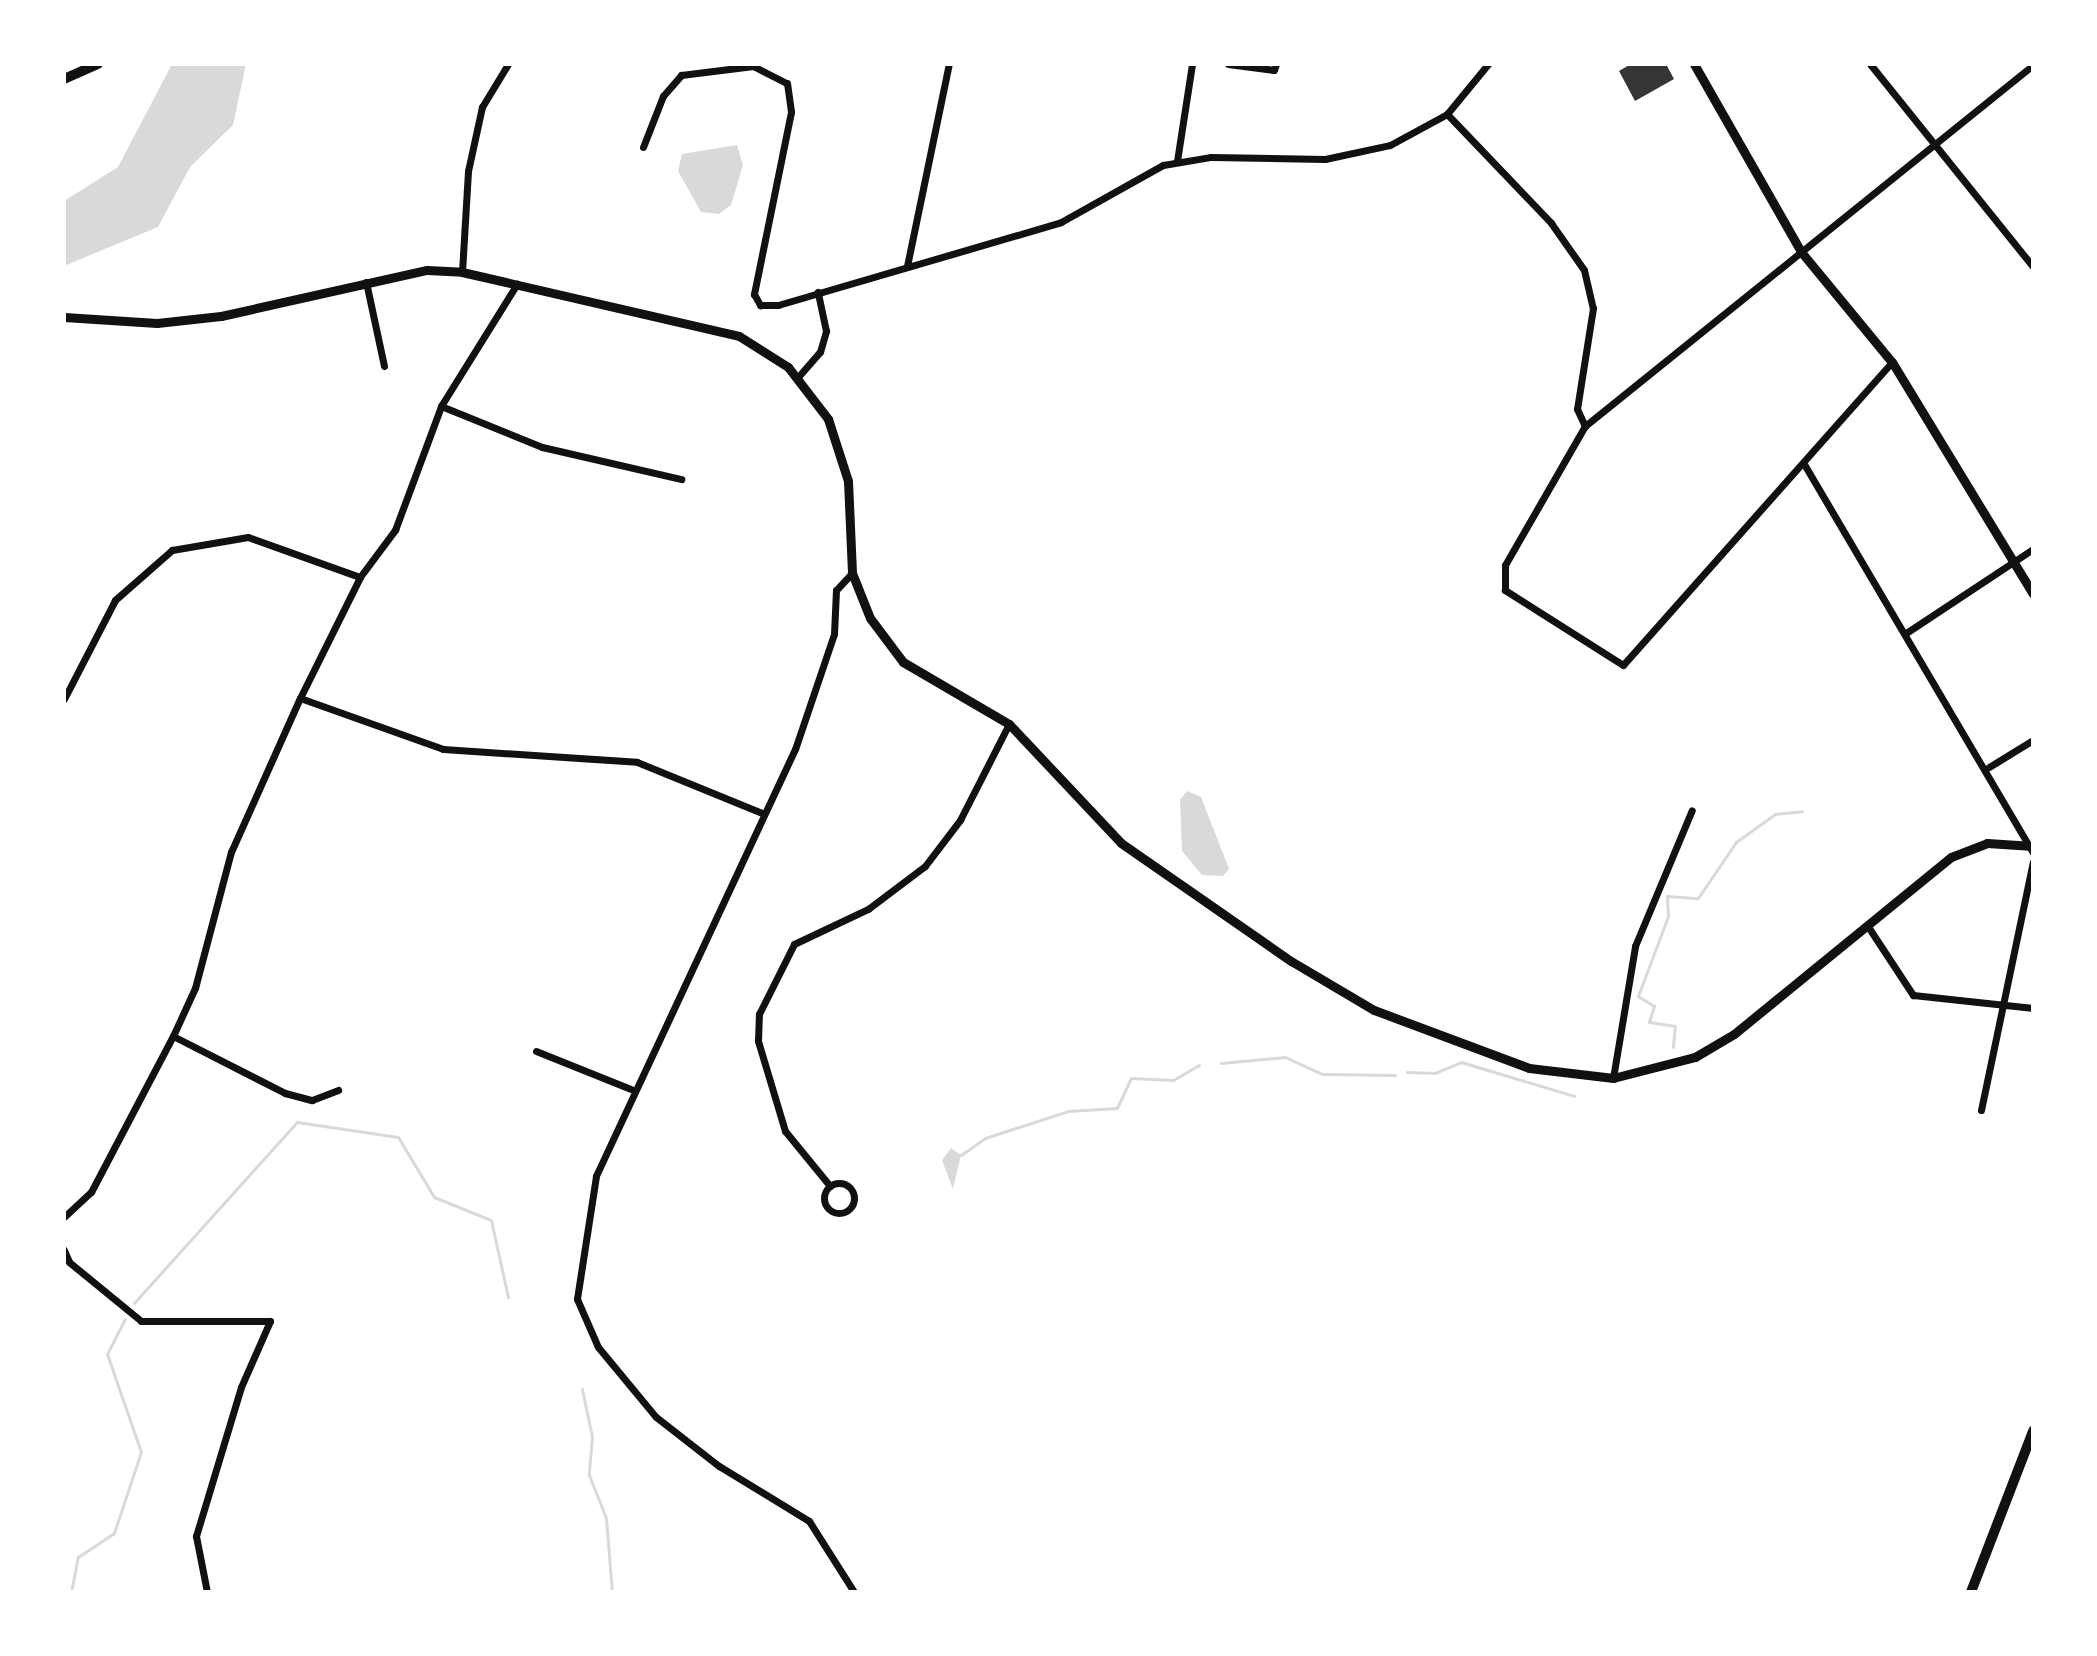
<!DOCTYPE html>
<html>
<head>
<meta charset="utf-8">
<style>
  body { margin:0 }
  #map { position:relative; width:2097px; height:1656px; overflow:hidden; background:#fff; font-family:"Roboto Condensed",sans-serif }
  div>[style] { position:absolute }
  .water>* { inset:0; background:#d9d9d9 }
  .stream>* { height:3px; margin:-1.5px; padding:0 1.5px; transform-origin:1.5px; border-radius:1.5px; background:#d9d9d9 }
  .building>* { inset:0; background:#353535 }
  .minor>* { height:7px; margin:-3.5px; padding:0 3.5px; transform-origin:3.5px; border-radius:3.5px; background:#111 }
  .minor>.ring { margin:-3.5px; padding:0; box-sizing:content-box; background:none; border:7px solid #111; border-radius:50% }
  .tertiary>* { height:9px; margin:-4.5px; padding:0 4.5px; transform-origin:4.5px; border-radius:4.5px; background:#111 }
  .secondary>* { height:10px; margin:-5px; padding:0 5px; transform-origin:5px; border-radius:5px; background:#111 }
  span { translate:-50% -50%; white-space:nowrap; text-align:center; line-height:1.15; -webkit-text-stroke:7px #fff; paint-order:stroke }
  .frame { position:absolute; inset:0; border:66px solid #fff; pointer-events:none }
</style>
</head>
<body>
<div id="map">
  <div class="water">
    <div style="clip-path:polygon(172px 64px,246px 64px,233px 125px,190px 167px,158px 227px,64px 266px,64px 201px,118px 167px)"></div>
    <div style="clip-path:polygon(737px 145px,743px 165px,731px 205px,719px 214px,701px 212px,678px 171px,682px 154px)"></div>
    <div style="clip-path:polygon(1187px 791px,1201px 797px,1229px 869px,1223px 876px,1202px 875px,1182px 851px,1180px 800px)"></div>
    <div style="clip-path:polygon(951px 1148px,961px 1155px,953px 1189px,942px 1160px)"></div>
  </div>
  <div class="stream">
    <div style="left:1673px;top:1047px;width:21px;rotate:-85deg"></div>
    <div style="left:1675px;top:1026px;width:26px;rotate:-171deg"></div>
    <div style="left:1649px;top:1022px;width:17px;rotate:-73deg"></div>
    <div style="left:1654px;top:1006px;width:19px;rotate:-148deg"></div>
    <div style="left:1638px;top:996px;width:85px;rotate:-69.4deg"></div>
    <div style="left:1668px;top:916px;width:20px;rotate:-93deg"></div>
    <div style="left:1667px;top:896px;width:31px;rotate:4deg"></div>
    <div style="left:1698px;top:898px;width:68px;rotate:-55.8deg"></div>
    <div style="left:1736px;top:842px;width:48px;rotate:-35.7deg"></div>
    <div style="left:1775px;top:814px;width:27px;rotate:-6deg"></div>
    <div style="left:1221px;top:1063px;width:64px;rotate:-5.4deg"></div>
    <div style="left:1285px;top:1057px;width:41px;rotate:24.7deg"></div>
    <div style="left:1322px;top:1074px;width:73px;rotate:0.8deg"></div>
    <div style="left:1407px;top:1072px;width:28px;rotate:2deg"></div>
    <div style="left:1435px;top:1073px;width:28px;rotate:-23deg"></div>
    <div style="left:1461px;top:1062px;width:118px;rotate:16.7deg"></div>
    <div style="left:961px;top:1155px;width:29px;rotate:-35deg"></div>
    <div style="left:985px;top:1138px;width:87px;rotate:-18deg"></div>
    <div style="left:1068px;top:1111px;width:49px;rotate:-3.5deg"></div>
    <div style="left:1117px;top:1108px;width:33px;rotate:-65deg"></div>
    <div style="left:1131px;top:1078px;width:42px;rotate:2.7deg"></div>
    <div style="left:1173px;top:1080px;width:30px;rotate:-30deg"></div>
    <div style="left:134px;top:1303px;width:244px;rotate:-48deg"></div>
    <div style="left:297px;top:1122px;width:102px;rotate:8.4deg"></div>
    <div style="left:398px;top:1137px;width:70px;rotate:59deg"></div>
    <div style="left:434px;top:1197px;width:61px;rotate:22deg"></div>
    <div style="left:491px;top:1220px;width:79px;rotate:77.6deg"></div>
    <div style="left:582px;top:1389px;width:49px;rotate:78.2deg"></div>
    <div style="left:592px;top:1437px;width:38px;rotate:95deg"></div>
    <div style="left:589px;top:1475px;width:46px;rotate:68.4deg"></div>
    <div style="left:606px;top:1518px;width:74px;rotate:85.4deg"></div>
    <div style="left:71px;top:1592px;width:36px;rotate:-79deg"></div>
    <div style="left:78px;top:1557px;width:43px;rotate:-33.7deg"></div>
    <div style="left:114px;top:1533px;width:85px;rotate:-71.6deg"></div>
    <div style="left:141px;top:1452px;width:104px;rotate:-109.1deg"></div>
    <div style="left:107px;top:1354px;width:39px;rotate:-63deg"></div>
  </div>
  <div class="building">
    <div style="clip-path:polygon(1631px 64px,1666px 64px,1674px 79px,1635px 101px,1619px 71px)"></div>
  </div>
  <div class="minor">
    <div style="left:1228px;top:64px;width:46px;rotate:7.4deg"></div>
    <div style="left:1274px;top:70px;width:6px;rotate:-72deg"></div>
    <div style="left:1870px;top:64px;width:260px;rotate:51.2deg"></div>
    <div style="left:1447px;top:114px;width:151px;rotate:46.3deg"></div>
    <div style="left:1551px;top:223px;width:57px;rotate:54.9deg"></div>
    <div style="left:1584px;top:270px;width:39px;rotate:77deg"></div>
    <div style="left:1593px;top:308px;width:102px;rotate:99deg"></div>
    <div style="left:1577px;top:409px;width:19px;rotate:65deg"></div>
    <div style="left:643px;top:147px;width:55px;rotate:-68.6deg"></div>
    <div style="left:663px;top:96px;width:28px;rotate:-49deg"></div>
    <div style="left:681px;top:75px;width:73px;rotate:-7.1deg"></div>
    <div style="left:753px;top:66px;width:38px;rotate:27deg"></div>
    <div style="left:787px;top:83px;width:29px;rotate:82deg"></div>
    <div style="left:791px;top:112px;width:186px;rotate:101.5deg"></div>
    <div style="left:754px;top:294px;width:13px;rotate:61deg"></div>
    <div style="left:760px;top:305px;width:18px"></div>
    <div style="left:778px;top:305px;width:295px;rotate:-16.3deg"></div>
    <div style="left:1061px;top:222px;width:117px;rotate:-29.2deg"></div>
    <div style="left:1163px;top:165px;width:49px;rotate:-9.5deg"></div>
    <div style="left:1211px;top:157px;width:114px;rotate:1deg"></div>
    <div style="left:1325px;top:159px;width:66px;rotate:-12.2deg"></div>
    <div style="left:1390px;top:145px;width:65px;rotate:-28.5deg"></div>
    <div style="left:1447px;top:114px;width:65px;rotate:-50.6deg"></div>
    <div style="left:1177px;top:161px;width:98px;rotate:-81.2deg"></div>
    <div style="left:907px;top:266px;width:206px;rotate:-78.3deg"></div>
    <div style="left:462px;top:272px;width:101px;rotate:-86.6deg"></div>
    <div style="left:468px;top:171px;width:66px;rotate:-77.7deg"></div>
    <div style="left:482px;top:107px;width:50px;rotate:-58.8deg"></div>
    <div style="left:366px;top:282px;width:86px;rotate:77.9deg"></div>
    <div style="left:1892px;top:362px;width:405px;rotate:131.6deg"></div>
    <div style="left:1623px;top:665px;width:140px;rotate:-147.6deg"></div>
    <div style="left:1505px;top:590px;width:25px;rotate:-90deg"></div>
    <div style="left:1505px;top:565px;width:160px;rotate:-60.1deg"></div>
    <div style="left:1585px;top:426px;width:575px;rotate:-38.86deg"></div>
    <div style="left:798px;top:377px;width:33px;rotate:-49deg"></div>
    <div style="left:820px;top:352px;width:22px;rotate:-74deg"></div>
    <div style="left:826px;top:331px;width:40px;rotate:-102deg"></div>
    <div style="left:441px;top:406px;width:109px;rotate:22.1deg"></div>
    <div style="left:542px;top:447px;width:143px;rotate:13deg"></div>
    <div style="left:1804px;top:464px;width:451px;rotate:59.5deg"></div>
    <div style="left:852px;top:573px;width:23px;rotate:133deg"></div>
    <div style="left:836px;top:590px;width:44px;rotate:92.6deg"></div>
    <div style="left:834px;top:634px;width:121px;rotate:108.7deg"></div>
    <div style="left:795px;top:749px;width:471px;rotate:115deg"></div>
    <div style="left:596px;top:1176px;width:124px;rotate:98.8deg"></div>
    <div style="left:577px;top:1299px;width:52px;rotate:66.4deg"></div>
    <div style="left:598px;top:1347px;width:91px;rotate:50.4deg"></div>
    <div style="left:656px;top:1417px;width:80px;rotate:37.9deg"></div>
    <div style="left:719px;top:1466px;width:105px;rotate:31.4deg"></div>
    <div style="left:809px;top:1521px;width:84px;rotate:57.6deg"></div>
    <div style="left:1906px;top:633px;width:152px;rotate:-33.5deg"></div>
    <div style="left:300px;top:698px;width:152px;rotate:19.6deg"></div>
    <div style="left:443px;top:749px;width:194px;rotate:3.8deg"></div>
    <div style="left:637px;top:762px;width:135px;rotate:22.2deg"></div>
    <div style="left:64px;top:699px;width:111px;rotate:-62.7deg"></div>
    <div style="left:115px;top:600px;width:76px;rotate:-41.3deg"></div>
    <div style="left:172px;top:550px;width:77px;rotate:-9.7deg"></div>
    <div style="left:248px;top:537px;width:119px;rotate:19.7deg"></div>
    <div style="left:1989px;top:767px;width:52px;rotate:-31.5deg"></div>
    <div style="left:1867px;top:925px;width:84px;rotate:56.7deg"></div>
    <div style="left:1913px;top:995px;width:121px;rotate:6.2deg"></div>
    <div style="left:173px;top:1036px;width:126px;rotate:27deg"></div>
    <div style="left:285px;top:1093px;width:28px;rotate:15deg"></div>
    <div style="left:312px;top:1100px;width:28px;rotate:-21deg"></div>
    <div style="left:536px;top:1051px;width:102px;rotate:21.8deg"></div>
    <div style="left:1613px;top:1078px;width:134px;rotate:-80.5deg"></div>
    <div style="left:1635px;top:946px;width:147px;rotate:-67.3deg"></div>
    <div style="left:1981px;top:1110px;width:253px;rotate:-78.2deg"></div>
    <div class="ring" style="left:824px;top:1183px;width:23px;height:23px"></div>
    <div style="left:830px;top:1186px;width:71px;rotate:-129.3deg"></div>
    <div style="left:785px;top:1131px;width:94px;rotate:-106.7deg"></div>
    <div style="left:758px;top:1041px;width:27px;rotate:-88deg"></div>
    <div style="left:759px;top:1014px;width:78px;rotate:-63.4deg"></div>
    <div style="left:794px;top:944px;width:82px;rotate:-25.3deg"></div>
    <div style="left:868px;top:909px;width:71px;rotate:-37deg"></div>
    <div style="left:925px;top:866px;width:58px;rotate:-52.7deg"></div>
    <div style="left:960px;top:820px;width:108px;rotate:-63deg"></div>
    <div style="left:64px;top:1217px;width:37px;rotate:-43deg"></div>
    <div style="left:91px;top:1192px;width:176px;rotate:-62.3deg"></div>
    <div style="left:173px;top:1036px;width:53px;rotate:-65.4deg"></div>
    <div style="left:195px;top:988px;width:141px;rotate:-75.2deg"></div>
    <div style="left:231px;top:852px;width:169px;rotate:-65.9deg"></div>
    <div style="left:300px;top:698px;width:135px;rotate:-63.6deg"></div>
    <div style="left:360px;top:577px;width:59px;rotate:-53.3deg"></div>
    <div style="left:395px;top:530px;width:132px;rotate:-69.6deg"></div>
    <div style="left:441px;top:406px;width:144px;rotate:-58.1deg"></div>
    <div style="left:64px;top:1250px;width:13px;rotate:67deg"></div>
    <div style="left:69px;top:1262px;width:93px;rotate:39.3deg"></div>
    <div style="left:141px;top:1321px;width:129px"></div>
    <div style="left:270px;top:1321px;width:72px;rotate:113.7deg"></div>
    <div style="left:241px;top:1387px;width:156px;rotate:106.8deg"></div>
    <div style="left:196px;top:1536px;width:57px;rotate:78.9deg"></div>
  </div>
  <div class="tertiary">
    <div style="left:1694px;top:64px;width:218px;rotate:60.3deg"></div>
    <div style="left:1802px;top:253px;width:141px;rotate:50.5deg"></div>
    <div style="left:1892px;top:362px;width:271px;rotate:58.7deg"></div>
    <div style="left:64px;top:317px;width:93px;rotate:3.7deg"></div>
    <div style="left:157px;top:323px;width:64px;rotate:-6.2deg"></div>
    <div style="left:221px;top:316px;width:211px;rotate:-12.6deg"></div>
    <div style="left:427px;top:270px;width:35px;rotate:3deg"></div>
    <div style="left:462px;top:272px;width:284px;rotate:13deg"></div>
    <div style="left:739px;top:336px;width:58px;rotate:32.3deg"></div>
    <div style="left:788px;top:367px;width:66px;rotate:52.4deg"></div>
    <div style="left:828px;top:419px;width:65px;rotate:72.1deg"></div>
    <div style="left:848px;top:481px;width:92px;rotate:87.5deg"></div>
    <div style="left:852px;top:573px;width:48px;rotate:68.2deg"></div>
    <div style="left:870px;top:618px;width:55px;rotate:53.1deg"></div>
    <div style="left:903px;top:662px;width:123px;rotate:30.3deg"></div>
    <div style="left:1009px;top:724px;width:163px;rotate:46.7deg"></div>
    <div style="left:1121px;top:843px;width:207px;rotate:34.8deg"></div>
    <div style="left:1291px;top:961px;width:96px;rotate:30.6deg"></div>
    <div style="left:1374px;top:1010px;width:165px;rotate:20.5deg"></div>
    <div style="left:1529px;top:1068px;width:85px;rotate:6.8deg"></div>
    <div style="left:1613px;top:1078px;width:85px;rotate:-14.4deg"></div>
    <div style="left:1695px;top:1057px;width:45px;rotate:-30.5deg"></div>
    <div style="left:1734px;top:1034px;width:280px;rotate:-39.2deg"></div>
    <div style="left:1951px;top:857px;width:39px;rotate:-21deg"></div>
    <div style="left:1987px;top:843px;width:46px;rotate:3.7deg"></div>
  </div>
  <div class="secondary">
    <div style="left:64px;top:79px;width:37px;rotate:-24deg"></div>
    <div style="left:1971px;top:1592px;width:173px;rotate:-68.9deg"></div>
  </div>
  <div class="frame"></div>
</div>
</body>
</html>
